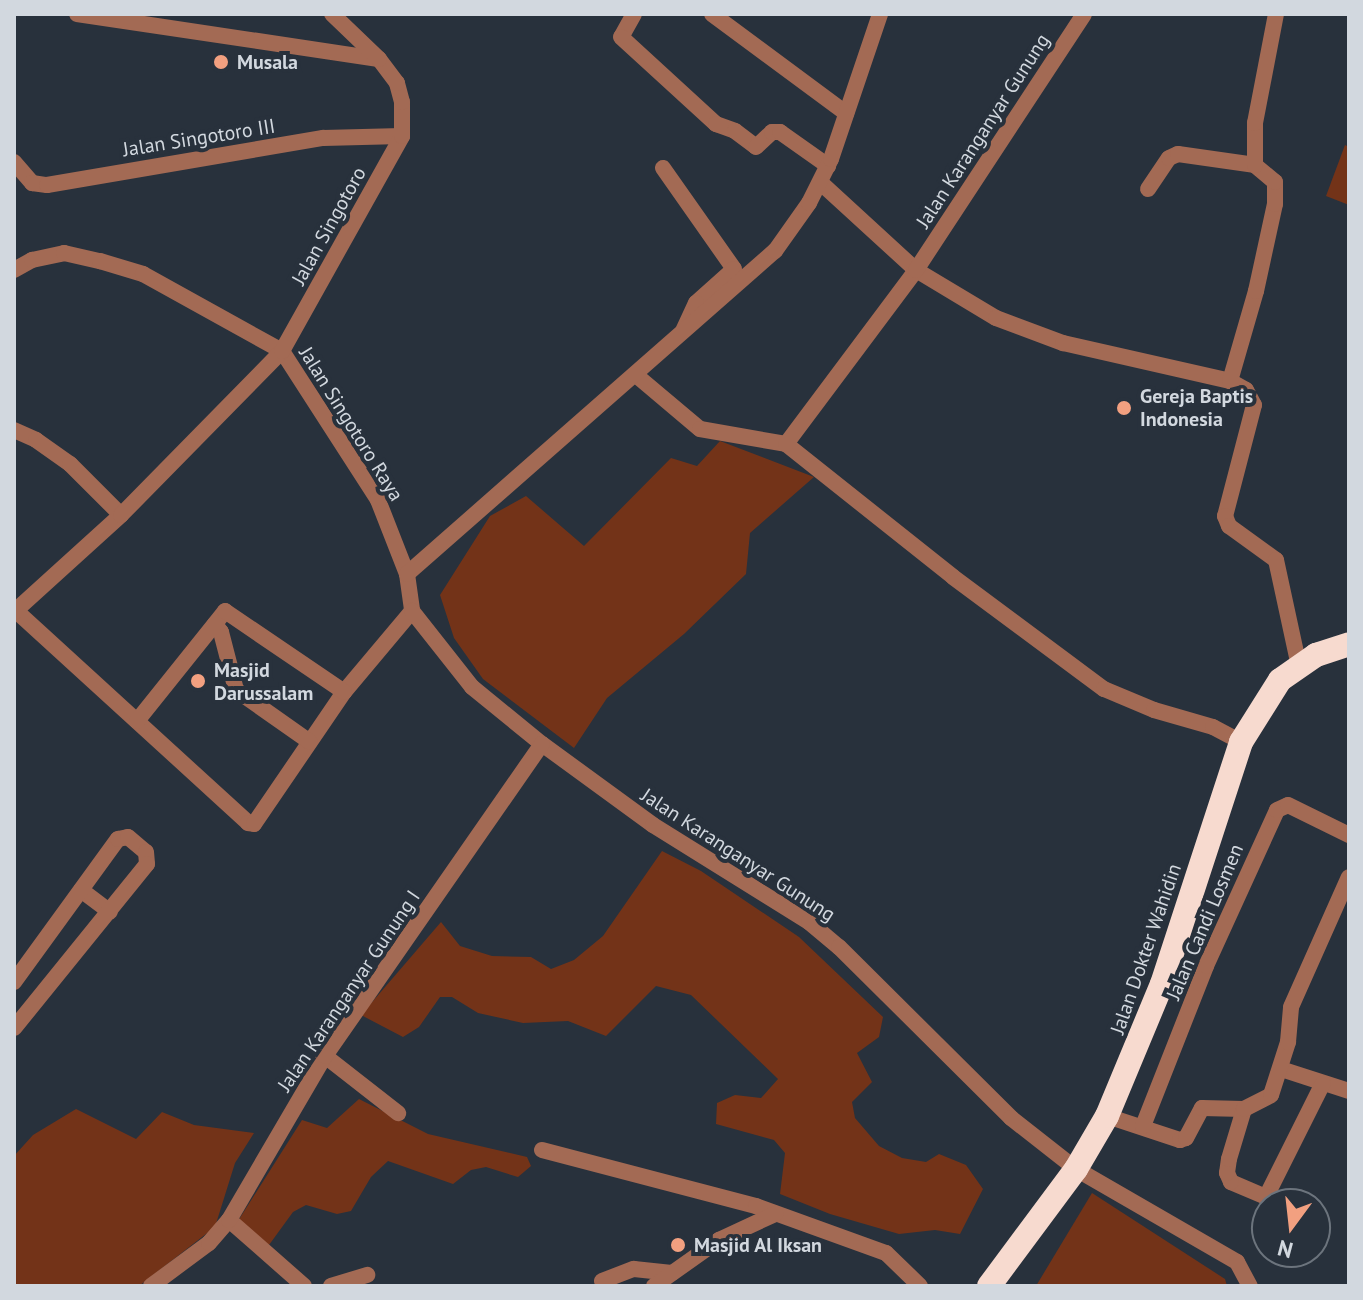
<!DOCTYPE html>
<html>
<head>
<meta charset="utf-8">
<style>
  body { margin:0 }
  #map { position:relative; width:1363px; height:1300px; overflow:hidden; background:#28313c; font-family:"PT Sans",sans-serif }
  div>[style] { position:absolute }
  .green>* { inset:0; background:#733318 }
  .street>* { height:16px; margin:-8px; padding:0 8px; transform-origin:8px; border-radius:8px; background:#a36a54 }
  .highway>* { height:24px; margin:-12px; padding:0 12px; transform-origin:12px; border-radius:12px; background:#f7dacf }
  .dots>* { width:22px; height:22px; translate:-50% -50%; box-sizing:border-box; border:4px solid #28313c; border-radius:50% }
  span { translate:-50% -50%; white-space:nowrap; text-align:center; line-height:1.15; -webkit-text-stroke:8px #28313c; paint-order:stroke }
  .poi-label { font-size:20px; color:#d2d8df; font-weight:700 }
  .left { translate:0 -50%; text-align:left }
  .street-label { font-size:20px; color:#d2d8df }
  .frame { position:absolute; inset:0; border:16px solid #d2d8df; pointer-events:none }
  .north { position:absolute; left:1251px; top:1188px; width:80px; height:80px; box-sizing:border-box; background:#28313c; border:2px solid #6c747d; border-radius:50%; rotate:195deg; font-size:22px; font-weight:700; line-height:32px; text-align:center; color:#d2d8df }
  .north::after { content:''; display:block; margin:auto; width:28px; height:36px; background:#f2a080; clip-path:polygon(50% 0,100% 100%,50% 72%,0 100%) }
</style>
</head>
<body>
<div id="map">
  <div class="green">
    <div style="clip-path:polygon(1345px 145px,1349px 147px,1349px 205px,1326px 196px)"></div>
    <div style="clip-path:polygon(720px 441px,814px 477px,750px 533px,746px 574px,684px 634px,607px 698px,574px 748px,483px 679px,454px 638px,440px 595px,490px 516px,526px 496px,584px 546px,671px 458px,697px 466px)"></div>
    <div style="clip-path:polygon(662px 851px,701px 871px,799px 937px,883px 1017px,879px 1037px,857px 1053px,872px 1082px,852px 1102px,855px 1118px,879px 1146px,902px 1158px,926px 1162px,939px 1154px,966px 1165px,983px 1189px,960px 1234px,935px 1230px,899px 1234px,830px 1214px,780px 1194px,785px 1153px,774px 1140px,716px 1124px,717px 1103px,735px 1095px,761px 1098px,778px 1079px,691px 995px,656px 986px,606px 1036px,568px 1021px,523px 1023px,478px 1013px,452px 997px,440px 997px,419px 1027px,403px 1037px,361px 1015px,441px 922px,460px 946px,492px 956px,531px 957px,551px 969px,574px 960px,603px 936px)"></div>
    <div style="clip-path:polygon(359px 1099px,428px 1134px,527px 1157px,531px 1166px,518px 1177px,486px 1167px,471px 1170px,453px 1184px,388px 1161px,371px 1177px,351px 1211px,337px 1214px,306px 1205px,293px 1212px,269px 1245px,236px 1224px,302px 1120px,327px 1128px)"></div>
    <div style="clip-path:polygon(76px 1109px,136px 1139px,162px 1112px,194px 1125px,254px 1133px,235px 1163px,215px 1227px,139px 1286px,14px 1286px,14px 1156px,33px 1135px)"></div>
    <div style="clip-path:polygon(1092px 1193px,1225px 1279px,1227px 1286px,1036px 1286px)"></div>
  </div>
  <div class="street">
    <div style="left:77px;top:14px;width:305px;rotate:8.5deg"></div>
    <div style="left:634px;top:14px;width:26px;rotate:119deg"></div>
    <div style="left:621px;top:37px;width:129px;rotate:42.5deg"></div>
    <div style="left:716px;top:124px;width:20px;rotate:20deg"></div>
    <div style="left:735px;top:131px;width:26px;rotate:37deg"></div>
    <div style="left:756px;top:147px;width:22px;rotate:-43deg"></div>
    <div style="left:772px;top:132px;width:8px"></div>
    <div style="left:780px;top:132px;width:59px;rotate:35.3deg"></div>
    <div style="left:712px;top:14px;width:167px;rotate:36.5deg"></div>
    <div style="left:14px;top:162px;width:28px;rotate:49deg"></div>
    <div style="left:32px;top:183px;width:15px;rotate:8deg"></div>
    <div style="left:47px;top:185px;width:280px;rotate:-9.7deg"></div>
    <div style="left:323px;top:138px;width:79px;rotate:-1.5deg"></div>
    <div style="left:663px;top:168px;width:123px;rotate:54.9deg"></div>
    <div style="left:734px;top:269px;width:51px;rotate:138.2deg"></div>
    <div style="left:696px;top:303px;width:29px;rotate:115deg"></div>
    <div style="left:821px;top:183px;width:129px;rotate:42.5deg"></div>
    <div style="left:916px;top:270px;width:93px;rotate:31deg"></div>
    <div style="left:996px;top:318px;width:72px;rotate:20.5deg"></div>
    <div style="left:1063px;top:343px;width:171px;rotate:12.8deg"></div>
    <div style="left:1230px;top:381px;width:18px;rotate:29deg"></div>
    <div style="left:1246px;top:390px;width:17px;rotate:62deg"></div>
    <div style="left:1254px;top:405px;width:115px;rotate:104.6deg"></div>
    <div style="left:1225px;top:516px;width:11px;rotate:68deg"></div>
    <div style="left:1229px;top:526px;width:58px;rotate:35.9deg"></div>
    <div style="left:1276px;top:560px;width:108px;rotate:77.8deg"></div>
    <div style="left:1148px;top:189px;width:37px;rotate:-56deg"></div>
    <div style="left:1169px;top:158px;width:10px;rotate:-24deg"></div>
    <div style="left:1178px;top:154px;width:78px;rotate:8.1deg"></div>
    <div style="left:14px;top:270px;width:21px;rotate:-29deg"></div>
    <div style="left:32px;top:260px;width:33px;rotate:-12deg"></div>
    <div style="left:64px;top:253px;width:37px;rotate:13deg"></div>
    <div style="left:100px;top:261px;width:45px;rotate:16.8deg"></div>
    <div style="left:143px;top:274px;width:159px;rotate:29deg"></div>
    <div style="left:282px;top:351px;width:177px;rotate:57.2deg"></div>
    <div style="left:378px;top:500px;width:79px;rotate:68.6deg"></div>
    <div style="left:407px;top:574px;width:37px;rotate:82deg"></div>
    <div style="left:637px;top:376px;width:82px;rotate:40.1deg"></div>
    <div style="left:700px;top:429px;width:87px;rotate:9.9deg"></div>
    <div style="left:786px;top:444px;width:213px;rotate:38.5deg"></div>
    <div style="left:953px;top:577px;width:188px;rotate:36.6deg"></div>
    <div style="left:1104px;top:689px;width:54px;rotate:22.8deg"></div>
    <div style="left:1154px;top:710px;width:61px;rotate:16.1deg"></div>
    <div style="left:1213px;top:727px;width:32px;rotate:28deg"></div>
    <div style="left:1230px;top:381px;width:94px;rotate:-73.9deg"></div>
    <div style="left:1256px;top:291px;width:89px;rotate:-77.7deg"></div>
    <div style="left:1275px;top:204px;width:22px;rotate:-90deg"></div>
    <div style="left:1275px;top:182px;width:26px;rotate:-140deg"></div>
    <div style="left:1255px;top:165px;width:42px;rotate:-90deg"></div>
    <div style="left:1255px;top:123px;width:111px;rotate:-79.1deg"></div>
    <div style="left:14px;top:430px;width:24px;rotate:24deg"></div>
    <div style="left:36px;top:440px;width:42px;rotate:35.2deg"></div>
    <div style="left:70px;top:464px;width:72px;rotate:45deg"></div>
    <div style="left:786px;top:444px;width:217px;rotate:-53.2deg"></div>
    <div style="left:916px;top:270px;width:306px;rotate:-56.7deg"></div>
    <div style="left:407px;top:574px;width:490px;rotate:-41.3deg"></div>
    <div style="left:775px;top:251px;width:59px;rotate:-54.7deg"></div>
    <div style="left:809px;top:203px;width:49px;rotate:-63.4deg"></div>
    <div style="left:831px;top:159px;width:153px;rotate:-71.3deg"></div>
    <div style="left:14px;top:609px;width:317px;rotate:42.4deg"></div>
    <div style="left:248px;top:823px;width:6px;rotate:9deg"></div>
    <div style="left:254px;top:824px;width:160px;rotate:-55.7deg"></div>
    <div style="left:344px;top:692px;width:106px;rotate:-50deg"></div>
    <div style="left:412px;top:611px;width:97px;rotate:51.7deg"></div>
    <div style="left:472px;top:687px;width:90px;rotate:39.2deg"></div>
    <div style="left:542px;top:744px;width:137px;rotate:36.1deg"></div>
    <div style="left:653px;top:825px;width:184px;rotate:31.9deg"></div>
    <div style="left:809px;top:922px;width:39px;rotate:40deg"></div>
    <div style="left:839px;top:947px;width:243px;rotate:44.8deg"></div>
    <div style="left:1011px;top:1118px;width:83px;rotate:38.1deg"></div>
    <div style="left:1076px;top:1169px;width:186px;rotate:30deg"></div>
    <div style="left:1237px;top:1262px;width:27px;rotate:62deg"></div>
    <div style="left:14px;top:612px;width:144px;rotate:-42.2deg"></div>
    <div style="left:121px;top:515px;width:230px;rotate:-45.5deg"></div>
    <div style="left:282px;top:351px;width:246px;rotate:-60.8deg"></div>
    <div style="left:402px;top:136px;width:34px;rotate:-90deg"></div>
    <div style="left:402px;top:102px;width:20px;rotate:-105deg"></div>
    <div style="left:397px;top:83px;width:30px;rotate:-127deg"></div>
    <div style="left:379px;top:59px;width:65px;rotate:-136.2deg"></div>
    <div style="left:215px;top:624px;width:10px;rotate:53deg"></div>
    <div style="left:221px;top:632px;width:60px;rotate:75.5deg"></div>
    <div style="left:236px;top:690px;width:90px;rotate:35.1deg"></div>
    <div style="left:137px;top:721px;width:141px;rotate:-51.3deg"></div>
    <div style="left:225px;top:611px;width:144px;rotate:34.2deg"></div>
    <div style="left:81px;top:890px;width:36px;rotate:37deg"></div>
    <div style="left:14px;top:982px;width:177px;rotate:-54deg"></div>
    <div style="left:118px;top:839px;width:10px;rotate:-11deg"></div>
    <div style="left:128px;top:837px;width:23px;rotate:40deg"></div>
    <div style="left:146px;top:852px;width:12px;rotate:85deg"></div>
    <div style="left:147px;top:864px;width:211px;rotate:129deg"></div>
    <div style="left:325px;top:1056px;width:93px;rotate:38deg"></div>
    <div style="left:1281px;top:1069px;width:71px;rotate:17.9deg"></div>
    <div style="left:1107px;top:1116px;width:77px;rotate:18.2deg"></div>
    <div style="left:1180px;top:1140px;width:6px;rotate:-18deg"></div>
    <div style="left:1186px;top:1138px;width:34px;rotate:-62deg"></div>
    <div style="left:1202px;top:1108px;width:42px;rotate:1.4deg"></div>
    <div style="left:1143px;top:1126px;width:172px;rotate:-68.5deg"></div>
    <div style="left:1206px;top:966px;width:171px;rotate:-65.5deg"></div>
    <div style="left:1277px;top:810px;width:12px;rotate:-24deg"></div>
    <div style="left:1288px;top:805px;width:68px;rotate:26.2deg"></div>
    <div style="left:542px;top:1150px;width:221px;rotate:14.7deg"></div>
    <div style="left:756px;top:1206px;width:138px;rotate:19.9deg"></div>
    <div style="left:886px;top:1253px;width:47px;rotate:44.1deg"></div>
    <div style="left:1266px;top:1197px;width:127px;rotate:-63.4deg"></div>
    <div style="left:1295px;top:1204px;width:30px;rotate:-166deg"></div>
    <div style="left:1266px;top:1197px;width:38px;rotate:-157deg"></div>
    <div style="left:1231px;top:1182px;width:10px;rotate:-114deg"></div>
    <div style="left:1227px;top:1173px;width:14px;rotate:-82deg"></div>
    <div style="left:1229px;top:1159px;width:52px;rotate:-73.3deg"></div>
    <div style="left:1244px;top:1109px;width:30px;rotate:-27deg"></div>
    <div style="left:1271px;top:1095px;width:56px;rotate:-72.2deg"></div>
    <div style="left:1288px;top:1042px;width:35px;rotate:-85deg"></div>
    <div style="left:1291px;top:1007px;width:142px;rotate:-66deg"></div>
    <div style="left:229px;top:1220px;width:100px;rotate:41.3deg"></div>
    <div style="left:602px;top:1281px;width:34px;rotate:-21deg"></div>
    <div style="left:634px;top:1269px;width:38px;rotate:6deg"></div>
    <div style="left:151px;top:1286px;width:72px;rotate:-36.6deg"></div>
    <div style="left:209px;top:1243px;width:30px;rotate:-49deg"></div>
    <div style="left:229px;top:1220px;width:190px;rotate:-59.7deg"></div>
    <div style="left:325px;top:1056px;width:380px;rotate:-55.2deg"></div>
    <div style="left:331px;top:1286px;width:38px;rotate:-17deg"></div>
    <div style="left:654px;top:1286px;width:80px;rotate:-35.3deg"></div>
    <div style="left:719px;top:1240px;width:62px;rotate:-24.9deg"></div>
  </div>
  <div class="highway">
    <div style="left:989px;top:1286px;width:146px;rotate:-53.4deg"></div>
    <div style="left:1076px;top:1169px;width:61px;rotate:-59.7deg"></div>
    <div style="left:1107px;top:1116px;width:143px;rotate:-67.4deg"></div>
    <div style="left:1162px;top:984px;width:255px;rotate:-71.9deg"></div>
    <div style="left:1241px;top:742px;width:73px;rotate:-57.8deg"></div>
    <div style="left:1280px;top:680px;width:44px;rotate:-34.8deg"></div>
    <div style="left:1316px;top:655px;width:35px;rotate:-18deg"></div>
  </div>
  <div class="dots">
    <div style="left:221px;top:62px;background:#f2a080"></div>
    <div style="left:1124px;top:408px;background:#f2a080"></div>
    <div style="left:198px;top:681px;background:#f2a080"></div>
    <div style="left:678px;top:1245px;background:#f2a080"></div>
  </div>
  <div class="poi-label">
    <span class="left" style="left:237px;top:62px">Musala</span>
    <span class="left" style="left:1140px;top:408px">Gereja Baptis<br>Indonesia</span>
    <span class="left" style="left:214px;top:682px">Masjid<br>Darussalam</span>
    <span class="left" style="left:694px;top:1245px">Masjid Al Iksan</span>
  </div>
  <div class="street-label">
    <span style="left:983px;top:131px;rotate:-57deg">Jalan Karanganyar Gunung</span>
    <span style="left:199px;top:138px;rotate:-9deg">Jalan Singotoro III</span>
    <span style="left:329px;top:226px;rotate:-61deg">Jalan Singotoro</span>
    <span style="left:351px;top:424px;rotate:58deg">Jalan Singotoro Raya</span>
    <span style="left:738px;top:855px;rotate:33deg">Jalan Karanganyar Gunung</span>
    <span style="left:1205px;top:922px;rotate:-67deg">Jalan Candi Losmen</span>
    <span style="left:1146px;top:949px;rotate:-71deg">Jalan Dokter Wahidin</span>
    <span style="left:349px;top:991px;rotate:-56deg">Jalan Karanganyar Gunung I</span>
  </div>
  <div class="frame"></div>
  <div class="north">N</div>
</div>
</body>
</html>
